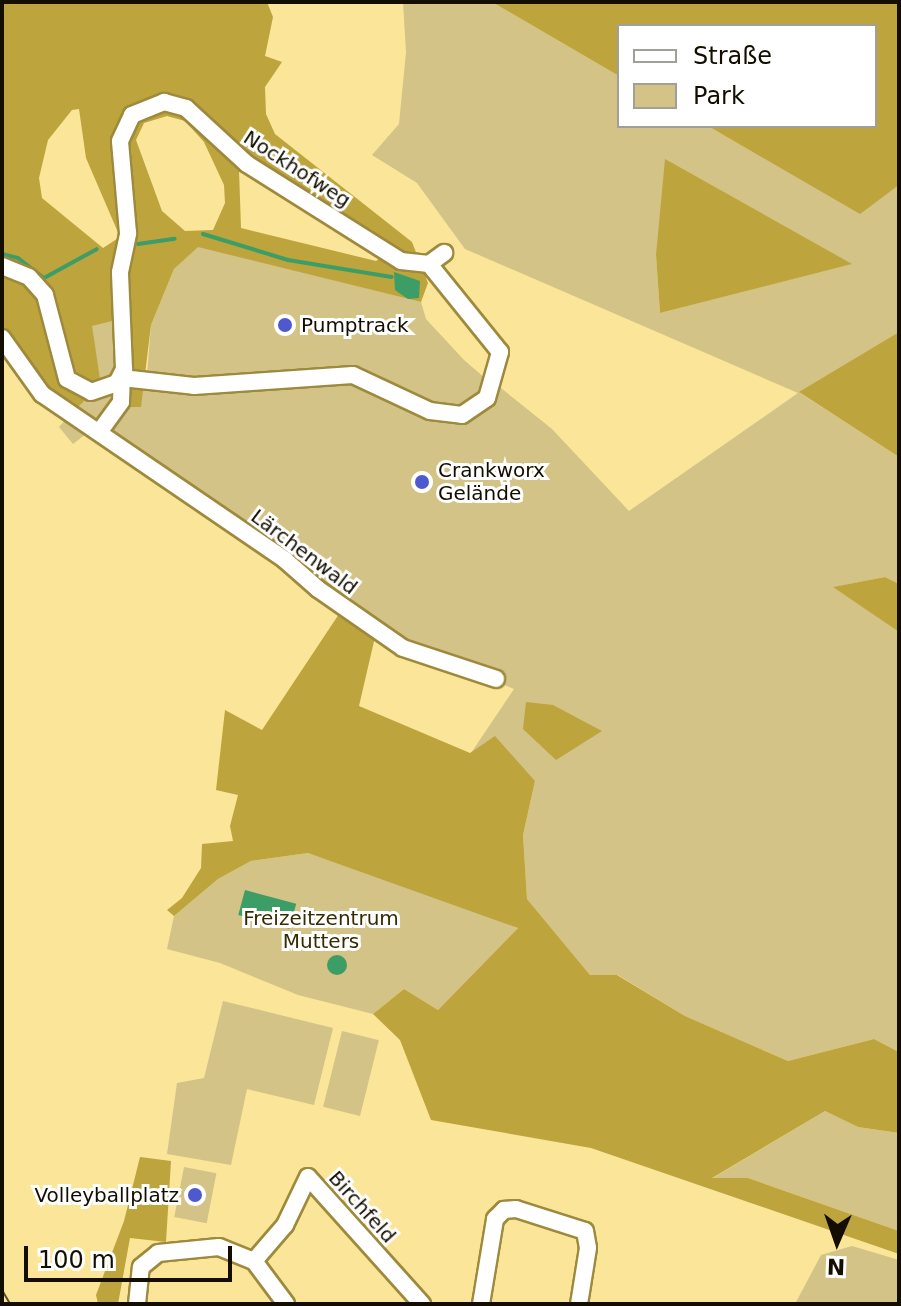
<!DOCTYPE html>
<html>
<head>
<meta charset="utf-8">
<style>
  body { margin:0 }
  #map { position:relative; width:901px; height:1306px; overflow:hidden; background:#fae598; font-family:"DejaVu Sans",sans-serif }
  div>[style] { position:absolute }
  .green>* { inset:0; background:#d3c386; transform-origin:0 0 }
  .forest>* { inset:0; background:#bda43d }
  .water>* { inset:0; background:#3d9d66; transform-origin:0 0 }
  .round { border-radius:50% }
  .stream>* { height:4px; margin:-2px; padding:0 2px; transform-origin:2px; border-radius:2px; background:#3d9d66 }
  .roads { filter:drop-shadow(2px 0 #9e8a3d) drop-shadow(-2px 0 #9e8a3d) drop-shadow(0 2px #9e8a3d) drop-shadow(0 -2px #9e8a3d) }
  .street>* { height:16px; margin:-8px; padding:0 8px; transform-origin:8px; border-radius:8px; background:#fff }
  .tram>* { height:2px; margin:-1px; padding:0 1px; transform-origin:1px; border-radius:1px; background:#5a502e }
  .dots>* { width:22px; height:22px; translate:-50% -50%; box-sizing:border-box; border:4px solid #fff; border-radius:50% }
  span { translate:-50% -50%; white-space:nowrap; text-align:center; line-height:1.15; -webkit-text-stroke:6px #fff; paint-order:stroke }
  .street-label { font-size:20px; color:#140e00 }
  .poi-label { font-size:20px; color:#140e00 }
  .left { translate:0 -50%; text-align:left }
  .right { translate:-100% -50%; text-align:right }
  .park-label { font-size:20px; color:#362b00 }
  .frame { position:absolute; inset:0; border:4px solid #140e00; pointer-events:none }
  .legend { position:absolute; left:617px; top:24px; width:260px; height:104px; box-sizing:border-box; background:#fff; border:2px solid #a19f99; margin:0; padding:10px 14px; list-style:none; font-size:24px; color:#140e00 }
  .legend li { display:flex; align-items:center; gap:16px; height:40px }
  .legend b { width:40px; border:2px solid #a19f99 }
  .north { position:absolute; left:797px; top:1202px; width:80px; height:80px; -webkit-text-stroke:6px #fff; paint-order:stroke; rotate:182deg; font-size:22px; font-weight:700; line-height:32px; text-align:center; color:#140e00 }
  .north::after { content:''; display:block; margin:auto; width:28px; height:36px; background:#140e00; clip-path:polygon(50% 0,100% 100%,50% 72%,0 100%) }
  .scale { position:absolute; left:24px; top:1246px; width:208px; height:36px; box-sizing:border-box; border:4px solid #140e00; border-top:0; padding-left:10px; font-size:24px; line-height:28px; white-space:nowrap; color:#140e00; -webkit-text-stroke:6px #fff; paint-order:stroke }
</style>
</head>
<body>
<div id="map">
  <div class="green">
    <div style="clip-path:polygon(evenodd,403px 2px,492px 2px,619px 76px,619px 126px,708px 126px,860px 213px,899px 185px,899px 332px,800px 393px,899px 457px,899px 584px,885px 577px,834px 587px,899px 632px,899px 1052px,874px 1039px,788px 1061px,685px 1016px,618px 975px,590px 975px,527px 899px,523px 835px,535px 781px,471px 753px,514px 689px,403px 643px,76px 409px,101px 385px,91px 326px,125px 318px,147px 375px,151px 325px,174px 269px,198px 246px,421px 302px,426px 319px,464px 360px,486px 379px,489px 370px,501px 388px,552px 429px,629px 511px,798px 393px,465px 249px,417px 183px,372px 155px,399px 124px,406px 52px,403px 2px,656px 255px,851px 264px,660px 313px,656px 255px)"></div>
    <div style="clip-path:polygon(68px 417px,91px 430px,73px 444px,59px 427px)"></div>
    <div style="clip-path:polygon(308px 853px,392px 881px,518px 928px,438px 1010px,404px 989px,373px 1014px,298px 995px,220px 963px,167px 949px,174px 916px,218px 879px,251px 861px)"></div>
    <div style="clip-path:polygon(223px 1001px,333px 1028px,314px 1105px,247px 1089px,231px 1165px,167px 1154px,177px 1083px,204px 1078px)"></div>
    <div style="left:342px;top:1031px;width:38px;height:78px;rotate:14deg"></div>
    <div style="clip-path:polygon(825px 1111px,858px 1127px,899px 1133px,899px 1231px,748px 1178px,711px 1179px)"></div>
    <div style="left:184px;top:1167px;width:33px;height:51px;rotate:11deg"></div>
    <div style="clip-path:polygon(852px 1246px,899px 1260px,899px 1304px,795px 1304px,821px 1255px)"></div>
  </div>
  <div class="forest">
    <div style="clip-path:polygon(evenodd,2px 2px,267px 2px,273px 17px,265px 56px,282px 62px,265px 87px,266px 114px,275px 134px,412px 242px,428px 283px,421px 302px,198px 247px,174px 269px,151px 325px,141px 407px,126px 407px,125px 318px,92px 326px,101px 385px,76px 409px,50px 389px,2px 330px,2px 2px,79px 109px,86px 158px,120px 237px,103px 248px,42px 198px,39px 178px,48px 140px,72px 110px,79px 109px,2px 2px,167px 116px,185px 121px,204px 142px,224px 185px,225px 203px,213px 230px,185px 231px,162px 211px,136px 140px,144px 123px,167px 116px,2px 2px,239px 170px,334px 224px,380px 258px,376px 261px,241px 228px,239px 170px)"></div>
    <div style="clip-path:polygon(492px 2px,899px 2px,899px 185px,860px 214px,708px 126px,875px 126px,875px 26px,619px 26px,619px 76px)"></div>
    <div style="clip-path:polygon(665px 159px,852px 264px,660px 313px,656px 255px)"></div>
    <div style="clip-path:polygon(899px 332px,899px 457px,799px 392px)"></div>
    <div style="clip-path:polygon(885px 577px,899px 584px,899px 632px,833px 587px)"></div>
    <div style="clip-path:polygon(339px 614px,375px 637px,359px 706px,470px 753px,495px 736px,535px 781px,523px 835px,527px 899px,590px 975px,617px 975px,685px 1016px,788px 1061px,874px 1039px,899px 1052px,899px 1133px,858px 1127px,825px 1111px,712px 1178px,748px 1178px,899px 1231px,899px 1254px,591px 1148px,431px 1120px,400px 1040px,373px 1014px,404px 989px,438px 1010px,518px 928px,308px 853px,251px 861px,218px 879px,174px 916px,167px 910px,182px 898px,201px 868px,202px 844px,233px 841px,230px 826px,238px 795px,216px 790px,225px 710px,262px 730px)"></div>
    <div style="clip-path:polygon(526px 702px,553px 705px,602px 731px,556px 760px,523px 729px)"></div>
    <div style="clip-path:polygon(140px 1157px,171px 1161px,166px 1242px,130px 1238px,118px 1304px,98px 1304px,96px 1295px,124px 1221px)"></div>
  </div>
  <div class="water">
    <div style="clip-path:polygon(394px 272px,420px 281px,419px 298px,408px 299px,395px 290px)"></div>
    <div style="left:245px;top:890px;width:53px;height:26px;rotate:15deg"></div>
    <div class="round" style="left:327px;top:955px;width:20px;height:20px"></div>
  </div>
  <div class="stream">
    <div style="left:203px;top:234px;width:89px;rotate:17deg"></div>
    <div style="left:288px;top:260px;width:105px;rotate:9.3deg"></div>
    <div style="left:138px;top:244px;width:37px;rotate:-8deg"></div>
    <div style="left:2px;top:254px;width:16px;rotate:14deg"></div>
    <div style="left:18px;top:258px;width:33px;rotate:38deg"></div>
    <div style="left:44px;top:278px;width:60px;rotate:-28.7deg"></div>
  </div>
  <div class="roads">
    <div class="street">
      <div style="left:2px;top:266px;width:29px;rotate:22deg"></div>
      <div style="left:29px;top:277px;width:24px;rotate:48deg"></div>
      <div style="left:45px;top:295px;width:87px;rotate:75.3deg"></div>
      <div style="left:67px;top:379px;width:27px;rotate:28deg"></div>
      <div style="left:91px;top:392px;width:28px;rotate:-19deg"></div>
      <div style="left:117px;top:383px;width:16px;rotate:-63deg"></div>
      <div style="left:124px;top:369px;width:97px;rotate:-92.4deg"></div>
      <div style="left:120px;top:272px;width:40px;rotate:-78deg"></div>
      <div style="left:128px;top:233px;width:92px;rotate:-95deg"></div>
      <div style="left:120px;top:141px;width:29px;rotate:-65deg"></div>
      <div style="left:132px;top:115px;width:35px;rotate:-22deg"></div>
      <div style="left:164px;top:102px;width:23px;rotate:15deg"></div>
      <div style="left:186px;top:108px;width:83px;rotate:42.6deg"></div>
      <div style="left:247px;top:164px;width:182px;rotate:32.2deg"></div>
      <div style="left:401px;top:261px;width:28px;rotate:6deg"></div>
      <div style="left:429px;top:264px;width:19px;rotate:-36deg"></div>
      <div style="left:2px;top:338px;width:69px;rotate:54.5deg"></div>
      <div style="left:42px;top:394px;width:294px;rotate:34.3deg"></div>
      <div style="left:285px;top:560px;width:44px;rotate:41.3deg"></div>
      <div style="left:318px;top:589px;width:103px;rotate:34.8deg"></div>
      <div style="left:403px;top:648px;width:98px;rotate:18.4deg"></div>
      <div style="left:122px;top:378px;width:72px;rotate:6.3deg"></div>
      <div style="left:194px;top:386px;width:159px;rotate:-4deg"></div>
      <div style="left:353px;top:375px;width:85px;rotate:25.1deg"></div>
      <div style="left:430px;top:411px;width:32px;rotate:7deg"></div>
      <div style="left:462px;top:415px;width:30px;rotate:-34deg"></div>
      <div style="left:487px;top:398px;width:48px;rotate:-74.2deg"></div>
      <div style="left:500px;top:352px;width:113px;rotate:-128.9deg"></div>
      <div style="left:100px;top:431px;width:36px;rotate:-54deg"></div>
      <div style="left:121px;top:402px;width:24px;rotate:-88deg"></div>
      <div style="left:254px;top:1261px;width:48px;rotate:-49.3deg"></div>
      <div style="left:285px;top:1225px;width:53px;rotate:-64.4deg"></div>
      <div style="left:308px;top:1177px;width:171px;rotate:48.1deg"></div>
      <div style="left:137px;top:1304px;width:37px;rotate:-84deg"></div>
      <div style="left:141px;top:1267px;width:22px;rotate:-39deg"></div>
      <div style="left:158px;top:1253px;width:61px;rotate:-5.6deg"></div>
      <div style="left:219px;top:1247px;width:38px;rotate:22deg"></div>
      <div style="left:254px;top:1261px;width:54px;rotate:53.3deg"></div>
      <div style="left:481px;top:1304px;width:86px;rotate:-80.6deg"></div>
      <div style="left:495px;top:1219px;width:13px;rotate:-45deg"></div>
      <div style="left:504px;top:1210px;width:12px;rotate:-5deg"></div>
      <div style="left:516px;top:1209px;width:72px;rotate:17.7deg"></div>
      <div style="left:585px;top:1231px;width:17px;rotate:80deg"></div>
      <div style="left:588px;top:1248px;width:57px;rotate:99.1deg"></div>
    </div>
  </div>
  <div class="tram">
    <div style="left:2px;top:1290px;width:16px;rotate:60deg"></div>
  </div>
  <div class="dots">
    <div style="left:285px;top:325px;background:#4f59cf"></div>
    <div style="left:422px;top:482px;background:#4f59cf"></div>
    <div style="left:195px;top:1195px;background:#4f59cf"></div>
  </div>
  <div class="street-label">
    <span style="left:297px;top:169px;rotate:33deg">Nockhofweg</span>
    <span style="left:304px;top:552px;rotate:37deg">Lärchenwald</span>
    <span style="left:362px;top:1207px;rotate:48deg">Birchfeld</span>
  </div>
  <div class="poi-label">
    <span class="left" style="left:301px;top:325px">Pumptrack</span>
    <span class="left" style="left:438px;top:482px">Crankworx<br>Gelände</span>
    <span class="right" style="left:179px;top:1195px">Volleyballplatz</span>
  </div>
  <div class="park-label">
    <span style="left:321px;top:930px">Freizeitzentrum<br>Mutters</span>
  </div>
  <div class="frame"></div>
  <ul class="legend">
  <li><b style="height:10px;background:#fff"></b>Straße</li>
  <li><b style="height:22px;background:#d3c386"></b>Park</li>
  </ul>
  <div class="north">N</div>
  <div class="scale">100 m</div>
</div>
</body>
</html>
